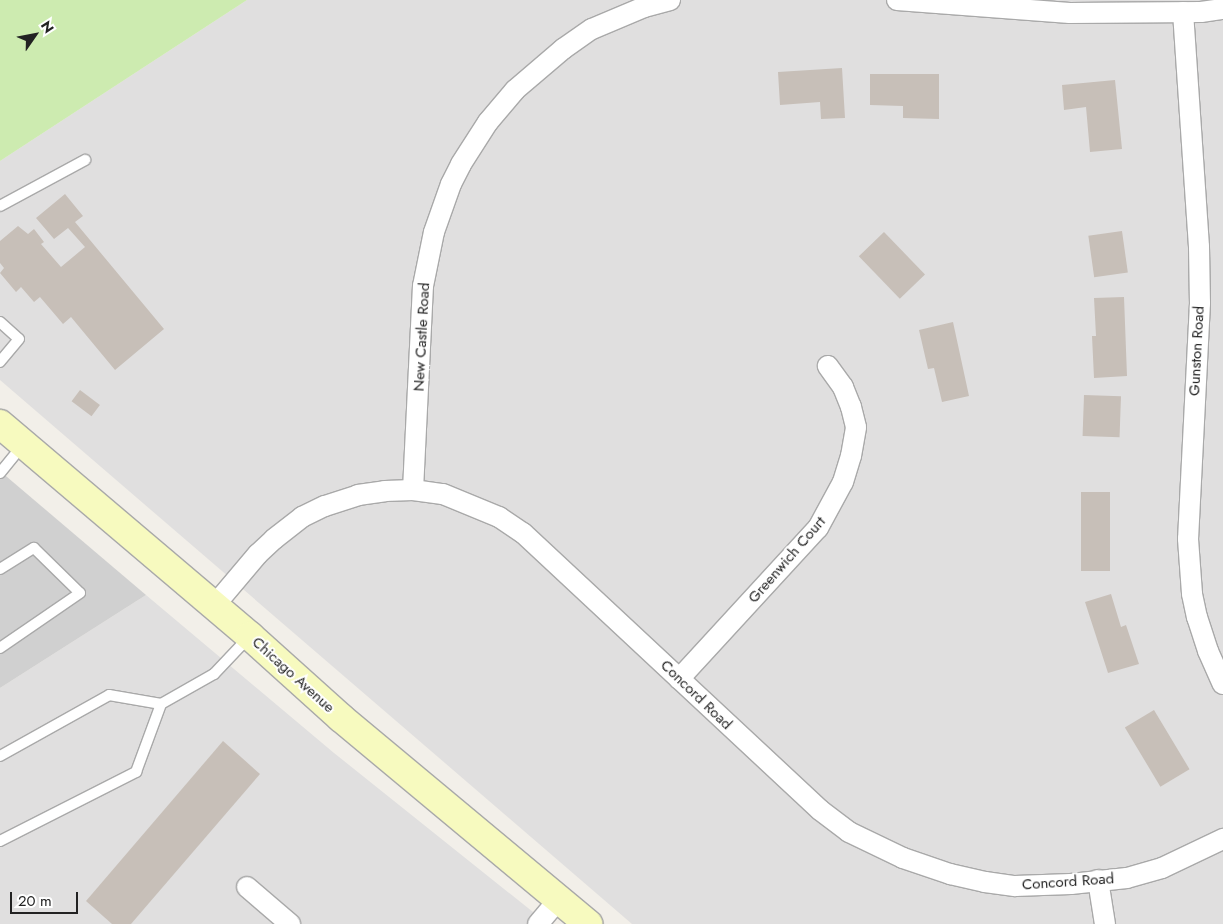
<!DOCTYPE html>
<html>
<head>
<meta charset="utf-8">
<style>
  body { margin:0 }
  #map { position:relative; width:1223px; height:924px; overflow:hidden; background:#f2efe9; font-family:Jost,sans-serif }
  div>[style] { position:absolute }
  .residential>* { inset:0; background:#e0dfdf }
  .religious>* { inset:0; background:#d0d0d0 }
  .grass>* { inset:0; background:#cdebb0 }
  .building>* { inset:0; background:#c7bfb8; transform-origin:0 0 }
  .roads { filter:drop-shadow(1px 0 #a9a9a9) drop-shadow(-1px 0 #a9a9a9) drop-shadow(0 1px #a9a9a9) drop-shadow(0 -1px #a9a9a9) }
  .service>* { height:10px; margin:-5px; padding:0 5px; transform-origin:5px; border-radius:5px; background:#fff }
  .minor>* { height:20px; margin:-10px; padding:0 10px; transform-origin:10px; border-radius:10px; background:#fff }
  .secondary>* { height:28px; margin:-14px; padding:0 14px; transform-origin:14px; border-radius:14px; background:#f7fabf }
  span { translate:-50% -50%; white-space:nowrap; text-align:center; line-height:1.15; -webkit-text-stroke:4px #fff; paint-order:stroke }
  .street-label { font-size:15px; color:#222 }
  .north { position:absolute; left:10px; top:10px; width:50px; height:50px; -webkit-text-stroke:4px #fff; paint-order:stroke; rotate:57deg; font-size:14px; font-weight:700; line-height:20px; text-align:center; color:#222 }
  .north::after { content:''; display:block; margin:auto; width:18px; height:22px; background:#222; clip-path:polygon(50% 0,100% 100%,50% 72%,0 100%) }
  .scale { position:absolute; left:10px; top:892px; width:68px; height:22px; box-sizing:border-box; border:2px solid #222; border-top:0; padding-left:6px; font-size:15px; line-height:18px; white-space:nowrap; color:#222; -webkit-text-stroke:4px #fff; paint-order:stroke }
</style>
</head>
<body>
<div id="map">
  <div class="residential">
    <div style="clip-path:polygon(247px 0,1223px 0,1223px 924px,632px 924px,0 380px,0 161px)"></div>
    <div style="clip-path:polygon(146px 595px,334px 753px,548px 924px,0 924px,0 688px)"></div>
  </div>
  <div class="religious">
    <div style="clip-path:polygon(0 471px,146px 595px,0 688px)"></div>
  </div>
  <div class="grass">
    <div style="clip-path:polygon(0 0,247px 0,0 161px)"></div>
  </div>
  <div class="building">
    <div style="clip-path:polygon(842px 68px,845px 118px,821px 119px,820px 102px,780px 105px,778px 72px)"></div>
    <div style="clip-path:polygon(870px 74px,939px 74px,939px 119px,903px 118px,903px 106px,870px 105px)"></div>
    <div style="clip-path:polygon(1115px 80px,1122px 149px,1090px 152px,1086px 107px,1064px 110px,1062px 85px)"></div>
    <div style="clip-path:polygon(65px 194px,83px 216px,75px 222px,164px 329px,115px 370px,71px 317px,63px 324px,40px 297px,34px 302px,21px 287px,16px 292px,0 273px,4px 268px,0 263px,0 241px,18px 226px,28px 234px,34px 229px,44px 242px,41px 244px,61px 267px,85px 247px,68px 228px,54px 239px,36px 218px)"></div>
    <div style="left:1122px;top:231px;width:42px;height:34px;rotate:82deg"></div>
    <div style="left:884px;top:232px;width:59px;height:35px;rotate:46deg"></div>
    <div style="clip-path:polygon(1124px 297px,1127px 376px,1094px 378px,1092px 336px,1096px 336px,1094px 298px)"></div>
    <div style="clip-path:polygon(953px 322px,969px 396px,942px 402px,934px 368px,928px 369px,919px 330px)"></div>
    <div style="left:80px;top:390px;width:25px;height:14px;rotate:37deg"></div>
    <div style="left:1084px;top:395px;width:37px;height:41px;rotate:2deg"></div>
    <div style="left:1081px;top:492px;width:29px;height:79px"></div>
    <div style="clip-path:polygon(1111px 594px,1121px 627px,1126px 625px,1139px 664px,1108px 673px,1085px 602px)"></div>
    <div style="left:1154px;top:710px;width:69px;height:34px;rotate:59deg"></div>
    <div style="clip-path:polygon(223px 741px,260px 774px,131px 924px,112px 924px,86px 901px)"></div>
  </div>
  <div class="roads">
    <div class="service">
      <div style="left:0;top:206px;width:97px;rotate:-28.4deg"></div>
      <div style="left:0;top:322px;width:25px;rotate:42deg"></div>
      <div style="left:19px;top:339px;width:30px;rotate:130deg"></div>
      <div style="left:0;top:473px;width:36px;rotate:-51deg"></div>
      <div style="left:0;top:569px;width:40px;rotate:-32deg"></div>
      <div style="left:34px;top:548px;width:64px;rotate:44.4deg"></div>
      <div style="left:80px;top:593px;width:97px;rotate:145.5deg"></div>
      <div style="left:0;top:756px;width:125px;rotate:-29.2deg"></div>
      <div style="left:109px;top:695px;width:53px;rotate:9.8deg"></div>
      <div style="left:161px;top:704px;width:61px;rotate:-29.5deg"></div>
      <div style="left:214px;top:674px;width:51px;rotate:-46.6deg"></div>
      <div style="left:0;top:841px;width:153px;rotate:-26.9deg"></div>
      <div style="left:136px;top:772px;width:72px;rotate:-69.8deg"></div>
    </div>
    <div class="minor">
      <div style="left:897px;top:0;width:173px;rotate:4.3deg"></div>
      <div style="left:1070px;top:13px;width:131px;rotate:-0.4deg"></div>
      <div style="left:1201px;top:12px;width:22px;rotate:-8deg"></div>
      <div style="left:1183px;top:12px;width:236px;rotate:86.1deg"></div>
      <div style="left:1199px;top:247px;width:56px;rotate:89deg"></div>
      <div style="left:1200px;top:303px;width:236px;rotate:92.9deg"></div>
      <div style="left:1188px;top:539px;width:55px;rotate:85.8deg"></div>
      <div style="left:1192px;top:594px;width:24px;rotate:78deg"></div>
      <div style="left:1197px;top:617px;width:36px;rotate:72deg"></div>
      <div style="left:1208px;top:651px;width:36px;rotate:66deg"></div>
      <div style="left:413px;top:490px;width:204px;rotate:-87.2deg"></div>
      <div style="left:423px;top:286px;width:55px;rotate:-78.5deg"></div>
      <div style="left:434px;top:232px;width:51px;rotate:-70.5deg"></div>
      <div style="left:451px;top:184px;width:22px;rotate:-63deg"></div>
      <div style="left:461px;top:164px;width:50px;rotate:-57.3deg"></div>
      <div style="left:488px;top:122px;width:42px;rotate:-49.8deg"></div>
      <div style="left:515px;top:90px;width:63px;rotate:-40.5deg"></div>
      <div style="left:563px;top:49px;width:35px;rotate:-35deg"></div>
      <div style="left:592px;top:29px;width:56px;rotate:-22.9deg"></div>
      <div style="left:644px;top:7px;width:27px;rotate:-15deg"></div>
      <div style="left:214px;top:606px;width:68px;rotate:-49.8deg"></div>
      <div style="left:258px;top:554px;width:22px;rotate:-43deg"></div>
      <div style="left:274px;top:539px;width:36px;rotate:-38deg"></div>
      <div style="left:302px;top:517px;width:25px;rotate:-26deg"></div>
      <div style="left:325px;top:506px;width:35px;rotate:-18deg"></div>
      <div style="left:358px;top:495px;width:27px;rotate:-8deg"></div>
      <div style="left:385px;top:491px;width:28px;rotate:-2deg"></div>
      <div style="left:413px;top:490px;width:30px;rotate:8deg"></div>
      <div style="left:443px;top:494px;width:61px;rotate:22.3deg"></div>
      <div style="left:499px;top:517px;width:29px;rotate:34deg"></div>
      <div style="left:523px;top:533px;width:406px;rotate:43deg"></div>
      <div style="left:820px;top:810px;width:36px;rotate:37deg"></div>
      <div style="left:849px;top:832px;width:60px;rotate:25.7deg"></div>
      <div style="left:903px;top:858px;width:50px;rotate:18.8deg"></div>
      <div style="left:950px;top:874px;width:36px;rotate:13deg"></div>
      <div style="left:985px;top:882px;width:30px;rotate:8deg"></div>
      <div style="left:1015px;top:886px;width:56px;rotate:-2deg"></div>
      <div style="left:1071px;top:884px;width:56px;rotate:-6.1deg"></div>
      <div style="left:1127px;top:878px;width:36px;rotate:-16deg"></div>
      <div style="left:1162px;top:868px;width:68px;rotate:-25.4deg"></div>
      <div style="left:679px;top:679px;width:205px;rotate:-47.4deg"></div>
      <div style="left:818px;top:528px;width:52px;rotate:-61.5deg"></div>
      <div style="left:843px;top:482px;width:27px;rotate:-73deg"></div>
      <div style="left:851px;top:456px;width:29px;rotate:-80deg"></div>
      <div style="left:856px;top:427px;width:21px;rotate:-104deg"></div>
      <div style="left:851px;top:407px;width:22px;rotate:-112deg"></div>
      <div style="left:843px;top:387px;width:26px;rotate:-126deg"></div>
      <div style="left:1098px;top:880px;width:45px;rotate:81deg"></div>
      <div style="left:247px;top:887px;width:57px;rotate:40.7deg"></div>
      <div style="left:538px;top:924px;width:33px;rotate:-50deg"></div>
    </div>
    <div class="secondary">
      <div style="left:0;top:424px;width:328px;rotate:40.3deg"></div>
      <div style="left:250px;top:636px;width:122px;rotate:42deg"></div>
      <div style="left:341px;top:718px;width:322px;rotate:39.8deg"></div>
    </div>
  </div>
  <div class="street-label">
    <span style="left:422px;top:337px;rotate:-87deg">New Castle Road</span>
    <span style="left:1197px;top:351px;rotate:-87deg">Gunston Road</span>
    <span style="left:787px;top:560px;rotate:-49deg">Greenwich Court</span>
    <span style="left:293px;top:675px;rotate:42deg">Chicago Avenue</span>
    <span style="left:696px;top:695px;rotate:44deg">Concord Road</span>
    <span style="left:1068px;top:882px;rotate:-4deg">Concord Road</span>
  </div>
  <div class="north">N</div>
  <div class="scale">20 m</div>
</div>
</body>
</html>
